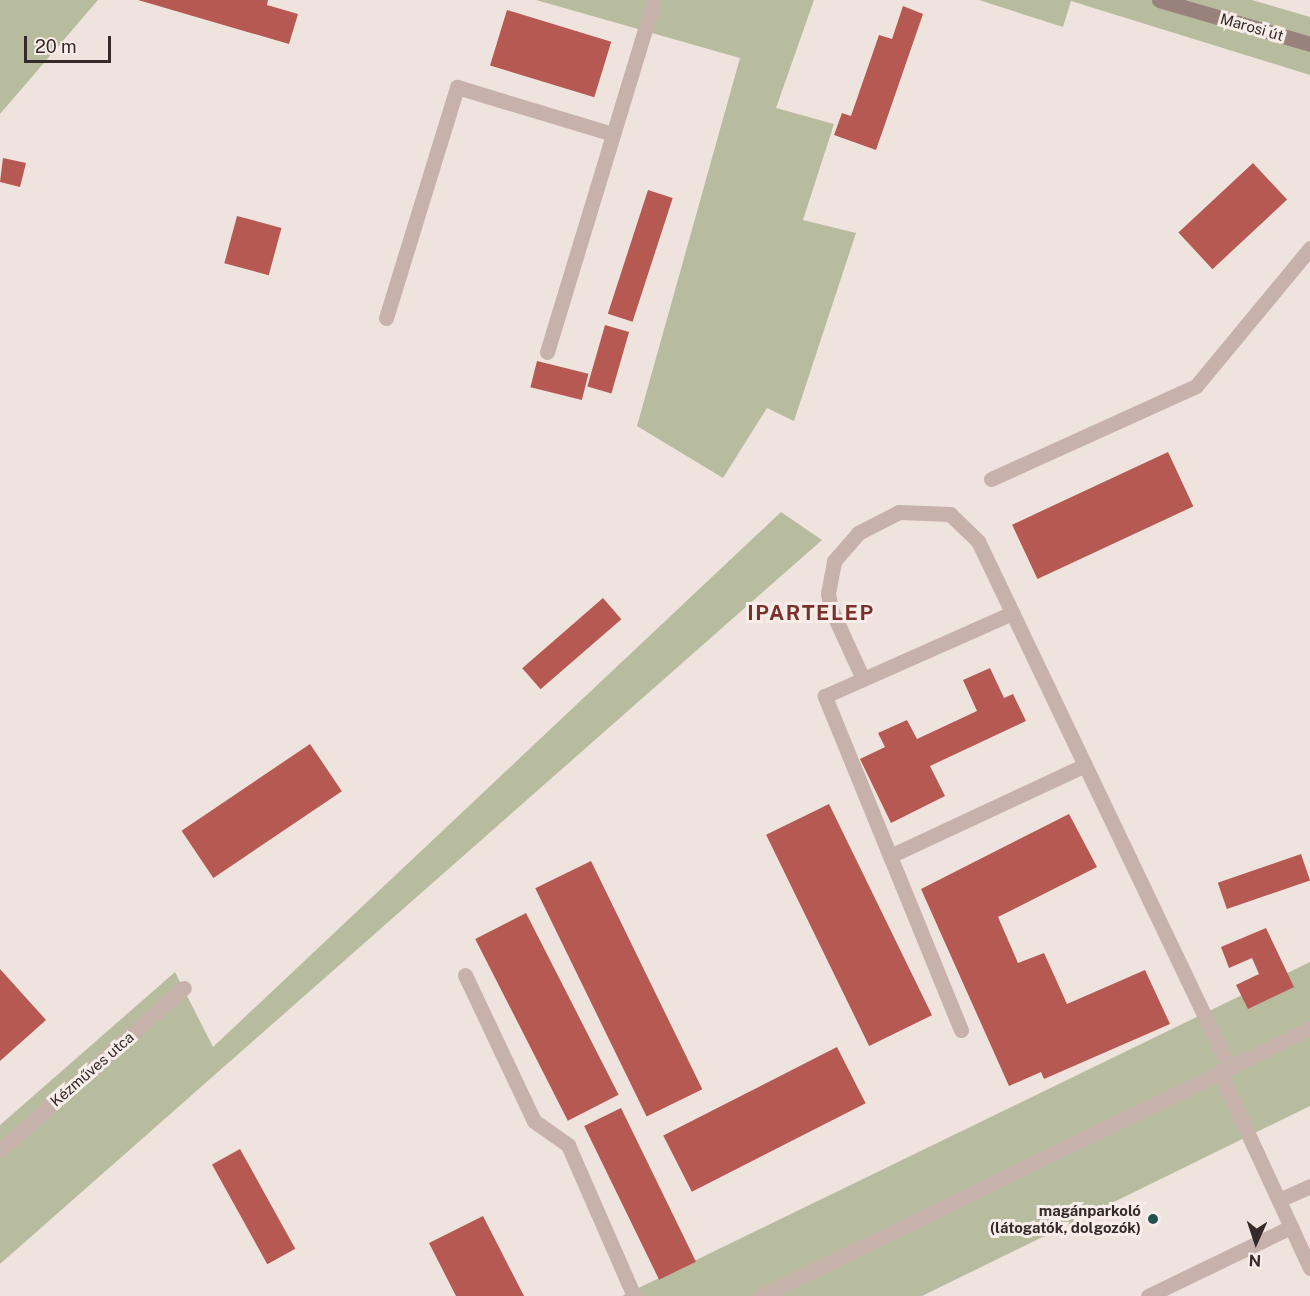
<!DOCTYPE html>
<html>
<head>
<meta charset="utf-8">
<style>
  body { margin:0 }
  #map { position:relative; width:1310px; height:1296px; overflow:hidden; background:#efe3dd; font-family:"Public Sans",sans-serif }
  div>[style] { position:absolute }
  .green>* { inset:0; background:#b8bc9f }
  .building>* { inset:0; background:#b75953; transform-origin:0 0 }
  .lane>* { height:15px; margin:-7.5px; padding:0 7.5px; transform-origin:7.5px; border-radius:7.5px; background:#c6b2aa }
  .street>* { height:15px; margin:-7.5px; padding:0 7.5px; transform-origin:7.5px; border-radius:7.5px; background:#c6b2aa }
  .secondary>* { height:15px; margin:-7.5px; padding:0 7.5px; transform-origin:7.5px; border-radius:7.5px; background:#99817c }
  .dots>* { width:16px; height:16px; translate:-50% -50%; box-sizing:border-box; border:3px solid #f7eee9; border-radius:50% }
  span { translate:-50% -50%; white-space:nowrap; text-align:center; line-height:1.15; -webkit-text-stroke:6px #f7eee9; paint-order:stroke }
  .street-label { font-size:15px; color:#342a29 }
  .poi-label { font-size:15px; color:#342a29; font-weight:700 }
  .right { translate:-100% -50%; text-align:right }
  .district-label { font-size:21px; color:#7a302b; font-weight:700; letter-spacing:1.5px }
  .north { position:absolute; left:1226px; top:1212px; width:60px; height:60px; -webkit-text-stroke:4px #f7eee9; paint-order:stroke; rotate:183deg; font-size:16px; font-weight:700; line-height:24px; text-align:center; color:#342a29 }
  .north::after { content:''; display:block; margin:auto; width:21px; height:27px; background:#342a29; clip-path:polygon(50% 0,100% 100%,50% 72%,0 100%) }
  .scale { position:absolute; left:24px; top:36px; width:87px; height:27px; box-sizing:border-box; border:3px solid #342a29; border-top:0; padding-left:8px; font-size:18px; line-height:21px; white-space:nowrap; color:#342a29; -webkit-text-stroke:4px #f7eee9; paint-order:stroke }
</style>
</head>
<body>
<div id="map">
  <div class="green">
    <div style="clip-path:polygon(0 0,98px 0,0 114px)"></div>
    <div style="clip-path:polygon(536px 0,814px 0,776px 108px,834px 124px,803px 220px,856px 233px,794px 421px,767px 408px,723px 478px,637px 426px,740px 58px)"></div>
    <div style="clip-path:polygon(979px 0,1252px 0,1310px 17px,1310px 75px,1071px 1px,1063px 27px)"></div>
    <div style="clip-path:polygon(781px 512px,822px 540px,0 1264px,0 1125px,175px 972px,213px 1047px)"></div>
    <div style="clip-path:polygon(1310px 962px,1310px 1106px,922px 1296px,622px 1296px)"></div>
  </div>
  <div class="building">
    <div style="clip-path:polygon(138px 0,268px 0,267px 5px,298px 14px,289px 44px)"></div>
    <div style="clip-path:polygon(903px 6px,923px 14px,876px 150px,834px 135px,842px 113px,851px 116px,879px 35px,892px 39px)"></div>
    <div style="left:507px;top:10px;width:109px;height:58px;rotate:17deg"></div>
    <div style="clip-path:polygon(3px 158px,26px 163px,20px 187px,0 182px)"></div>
    <div style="left:1253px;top:163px;width:50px;height:102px;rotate:47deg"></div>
    <div style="left:648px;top:190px;width:26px;height:130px;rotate:18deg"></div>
    <div style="left:237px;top:216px;width:46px;height:49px;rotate:15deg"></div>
    <div style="left:605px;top:325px;width:25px;height:64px;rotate:16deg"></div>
    <div style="left:537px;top:361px;width:53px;height:27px;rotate:14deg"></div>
    <div style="left:1168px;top:452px;width:60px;height:172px;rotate:65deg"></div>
    <div style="left:603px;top:598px;width:28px;height:107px;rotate:49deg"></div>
    <div style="clip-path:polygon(990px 668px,1004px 698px,1013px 694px,1026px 721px,930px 766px,945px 796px,891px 823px,860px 759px,885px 747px,878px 733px,907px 720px,917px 739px,977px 711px,963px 680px)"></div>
    <div style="left:310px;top:744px;width:57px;height:155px;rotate:56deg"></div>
    <div style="left:829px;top:804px;width:235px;height:70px;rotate:64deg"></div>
    <div style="clip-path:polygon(1069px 814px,1097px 867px,998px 917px,1018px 963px,1044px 953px,1067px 1004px,1145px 970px,1170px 1024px,1044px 1079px,1041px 1072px,1009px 1086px,921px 889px)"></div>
    <div style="left:1301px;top:854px;width:28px;height:88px;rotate:71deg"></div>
    <div style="left:591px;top:861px;width:254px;height:62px;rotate:64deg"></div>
    <div style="left:526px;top:913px;width:204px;height:57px;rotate:63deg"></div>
    <div style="clip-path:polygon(1266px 928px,1294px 987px,1248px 1009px,1236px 985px,1259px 974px,1252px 958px,1229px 968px,1221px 947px)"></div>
    <div style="clip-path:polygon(0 969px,46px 1020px,0 1061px)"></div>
    <div style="left:837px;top:1047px;width:63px;height:195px;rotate:63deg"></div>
    <div style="left:621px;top:1108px;width:171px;height:41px;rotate:64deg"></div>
    <div style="left:240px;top:1149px;width:114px;height:32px;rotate:61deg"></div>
    <div style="clip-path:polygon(483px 1216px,524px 1296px,456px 1296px,429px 1243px)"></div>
  </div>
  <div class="lane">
    <div style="left:386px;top:318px;width:242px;rotate:-72.9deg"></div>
    <div style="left:457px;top:87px;width:163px;rotate:16.8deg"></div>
    <div style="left:547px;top:352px;width:368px;rotate:-73.1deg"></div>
    <div style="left:991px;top:479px;width:225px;rotate:-24.4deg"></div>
    <div style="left:1196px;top:386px;width:179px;rotate:-50.4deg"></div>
    <div style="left:863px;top:679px;width:77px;rotate:-114.6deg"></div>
    <div style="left:831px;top:609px;width:16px;rotate:-101deg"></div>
    <div style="left:828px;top:593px;width:33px;rotate:-79deg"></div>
    <div style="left:834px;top:561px;width:37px;rotate:-49deg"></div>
    <div style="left:858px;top:533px;width:46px;rotate:-27.1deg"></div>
    <div style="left:899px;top:512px;width:51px;rotate:2.2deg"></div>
    <div style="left:950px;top:514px;width:39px;rotate:44deg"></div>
    <div style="left:978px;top:541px;width:583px;rotate:64.49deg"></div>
    <div style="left:890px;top:856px;width:215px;rotate:-25deg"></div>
    <div style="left:465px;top:975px;width:161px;rotate:64.7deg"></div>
    <div style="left:534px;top:1121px;width:42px;rotate:35.2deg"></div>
    <div style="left:568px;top:1145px;width:165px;rotate:66.4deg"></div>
    <div style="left:961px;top:1030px;width:361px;rotate:-112.2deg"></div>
    <div style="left:825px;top:696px;width:205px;rotate:-23.9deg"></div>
    <div style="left:1219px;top:1071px;width:217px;rotate:65.2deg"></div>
    <div style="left:1279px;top:1200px;width:34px;rotate:-24deg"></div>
    <div style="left:1148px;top:1296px;width:159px;rotate:-25.8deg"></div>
  </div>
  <div class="street">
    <div style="left:0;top:1150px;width:245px;rotate:-41.4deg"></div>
    <div style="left:761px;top:1296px;width:611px;rotate:-26.02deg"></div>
  </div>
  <div class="secondary">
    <div style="left:1159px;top:0;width:157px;rotate:16.2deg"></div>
  </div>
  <div class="dots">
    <div style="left:1153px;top:1219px;background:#23514c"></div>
  </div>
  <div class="street-label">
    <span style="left:1252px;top:27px;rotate:16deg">Marosi út</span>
    <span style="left:92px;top:1069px;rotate:-41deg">Kézműves utca</span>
  </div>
  <div class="poi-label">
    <span class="right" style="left:1141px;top:1219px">magánparkoló<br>(látogatók, dolgozók)</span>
  </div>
  <div class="district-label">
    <span style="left:811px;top:613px">IPARTELEP</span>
  </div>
  <div class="north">N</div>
  <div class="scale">20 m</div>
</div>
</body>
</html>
